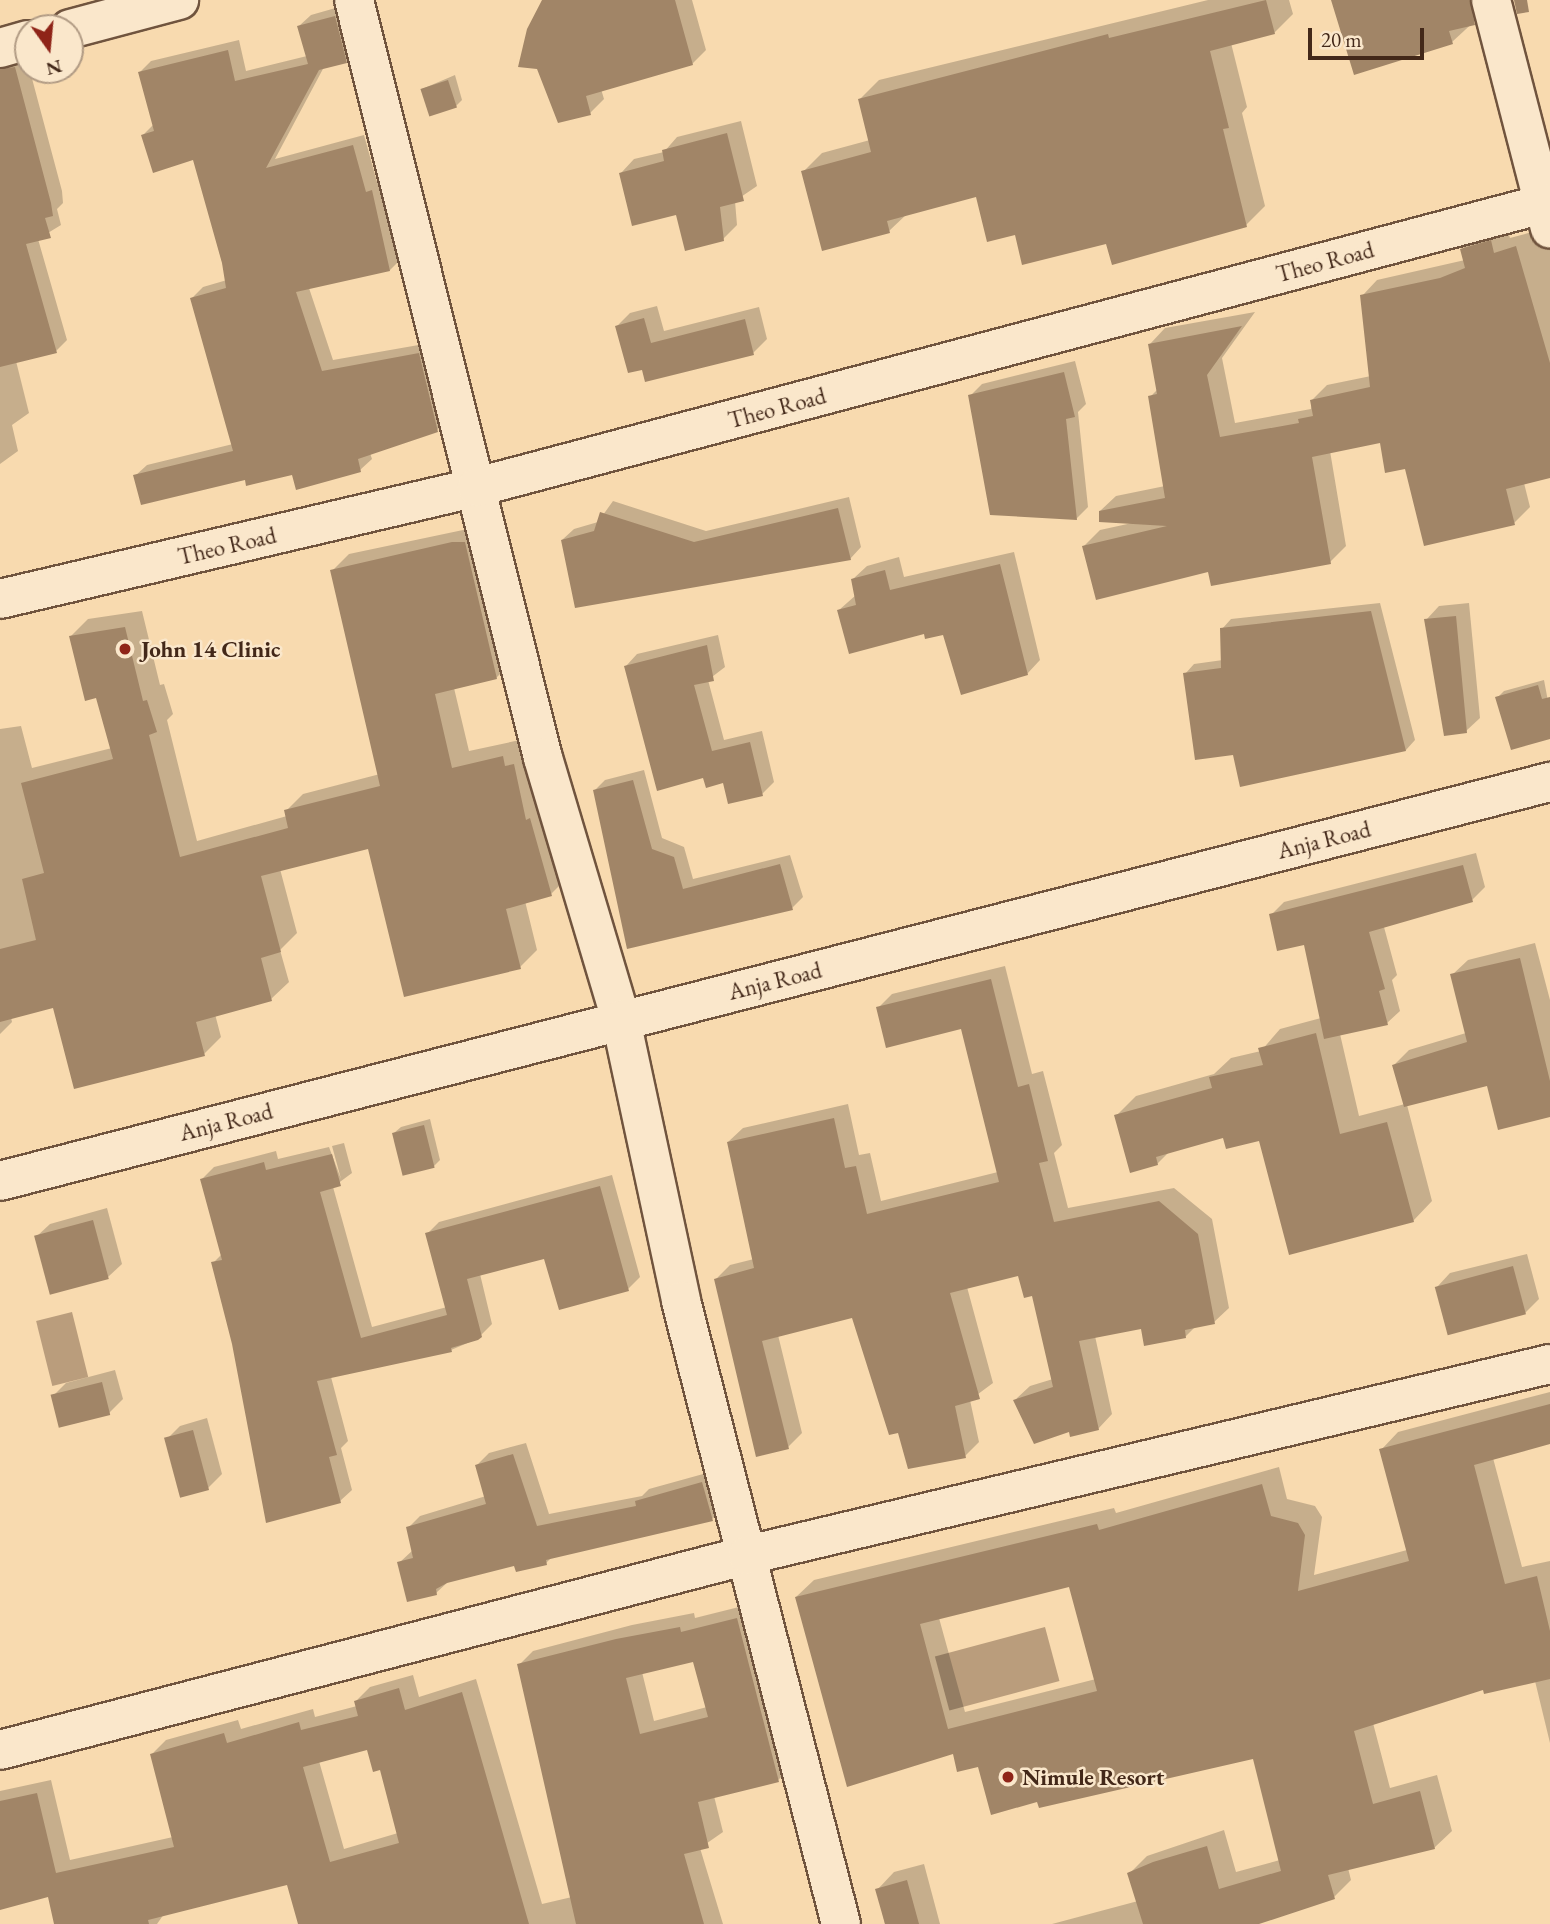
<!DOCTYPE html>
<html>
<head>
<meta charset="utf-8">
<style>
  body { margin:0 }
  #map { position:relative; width:1550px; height:1924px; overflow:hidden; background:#f8daaf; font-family:"EB Garamond",serif }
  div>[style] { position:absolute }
  .water>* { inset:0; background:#ba9d7c; transform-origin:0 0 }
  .shadow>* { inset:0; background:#0003 }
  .building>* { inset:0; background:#a18567; transform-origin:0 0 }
  .roads { filter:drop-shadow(2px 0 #70543e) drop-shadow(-2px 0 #70543e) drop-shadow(0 2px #70543e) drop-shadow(0 -2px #70543e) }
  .minor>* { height:38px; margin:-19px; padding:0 19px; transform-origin:19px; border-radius:19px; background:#fae7cb }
  .dots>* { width:19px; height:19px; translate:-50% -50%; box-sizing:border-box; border:4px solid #fae7cb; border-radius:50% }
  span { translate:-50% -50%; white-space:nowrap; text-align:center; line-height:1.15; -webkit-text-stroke:5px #fae7cb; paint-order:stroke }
  .street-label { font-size:23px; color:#432819 }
  .poi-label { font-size:23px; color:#432819; font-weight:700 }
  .left { translate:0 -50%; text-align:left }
  .north { position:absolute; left:14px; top:14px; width:70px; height:70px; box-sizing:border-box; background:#fae7cb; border:2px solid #b19b84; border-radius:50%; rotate:165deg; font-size:19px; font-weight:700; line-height:28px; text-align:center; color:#432819 }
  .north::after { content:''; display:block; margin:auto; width:24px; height:32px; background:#8f2418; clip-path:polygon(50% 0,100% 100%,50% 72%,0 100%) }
  .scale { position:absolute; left:1308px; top:28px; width:116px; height:32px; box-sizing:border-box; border:4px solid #432819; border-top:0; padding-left:9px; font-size:21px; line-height:24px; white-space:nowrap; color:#432819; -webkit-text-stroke:5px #fae7cb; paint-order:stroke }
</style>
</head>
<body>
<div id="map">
  <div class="water">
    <div style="left:72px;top:1312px;width:67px;height:37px;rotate:76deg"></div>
    <div style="left:1045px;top:1627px;width:56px;height:114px;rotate:75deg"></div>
  </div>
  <div class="shadow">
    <div style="clip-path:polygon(550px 0,692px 0,706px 50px,692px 64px,601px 89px,604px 99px,590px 113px,538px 67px)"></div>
    <div style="clip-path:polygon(1208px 0,1289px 0,1293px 14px,1274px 33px,1231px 43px,1247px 107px,1242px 113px,1265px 206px,1246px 225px,1108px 242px,1017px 233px,977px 195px,908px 213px,889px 231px,803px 172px,822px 153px,870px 140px,860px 99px,879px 80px)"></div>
    <div style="clip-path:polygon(1333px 0,1489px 0,1490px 7px,1452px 42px)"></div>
    <div style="clip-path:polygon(346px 5px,357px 50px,346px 61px,324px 67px,275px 159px,364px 135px,377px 182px,383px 180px,401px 259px,390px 270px,309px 288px,333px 360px,430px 343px,448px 419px,437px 430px,370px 453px,372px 459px,360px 470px,135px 476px,147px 465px,233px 444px,192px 298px,203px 287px,227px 280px,194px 158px,143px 135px,154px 124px,140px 72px,151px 61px,239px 40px,246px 71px,307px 56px,299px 26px,311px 15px)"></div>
    <div style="clip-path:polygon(26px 56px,62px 191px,63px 203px,57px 209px,61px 225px,38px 239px,67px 340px,56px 351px,16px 361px,29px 413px,12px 425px,18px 451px,0 464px,0 59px)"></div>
    <div style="clip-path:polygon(455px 75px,462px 100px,456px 106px,422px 89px)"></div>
    <div style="clip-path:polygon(741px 121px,757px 186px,735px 201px,737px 225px,723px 239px,621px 173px,634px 159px,664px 152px,677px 137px)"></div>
    <div style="clip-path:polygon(1506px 226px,1510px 238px,1532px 232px,1533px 238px,1550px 234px,1550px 477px,1524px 483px,1530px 507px,1514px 523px,1406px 467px,1382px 441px,1330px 451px,1346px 546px,1330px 562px,1209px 570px,1084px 546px,1100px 530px,1132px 523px,1100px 511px,1116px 496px,1165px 486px,1150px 397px,1158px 389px,1150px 344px,1165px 328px,1255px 312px,1222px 358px,1235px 423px,1311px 409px,1312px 400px,1327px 385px,1371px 376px,1362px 296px,1377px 280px,1465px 260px,1462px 249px,1477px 233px)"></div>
    <div style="clip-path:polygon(657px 306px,664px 331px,759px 307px,767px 339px,753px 353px,643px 367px,617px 326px,630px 313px)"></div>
    <div style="clip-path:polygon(1075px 361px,1086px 404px,1078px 412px,1088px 507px,1076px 519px,970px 396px,982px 384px)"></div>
    <div style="clip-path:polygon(849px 497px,861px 547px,850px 559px,562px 540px,574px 529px,598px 522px,613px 501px,706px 531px)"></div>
    <div style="clip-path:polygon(482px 526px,513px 661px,496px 678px,454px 688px,469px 751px,520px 740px,568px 877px,551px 894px,525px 901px,537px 950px,520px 967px,369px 847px,280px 869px,297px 933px,280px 950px,289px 982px,271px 999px,215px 1014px,221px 1037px,204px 1054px,54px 1006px,11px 1017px,12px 1022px,0 1034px,0 729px,21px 726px,32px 768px,112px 748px,98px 696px,71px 636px,88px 619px,142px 611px,160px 685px,164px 684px,173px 714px,167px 720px,197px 841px,287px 816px,286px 811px,303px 794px,380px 774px,332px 571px,349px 554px)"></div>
    <div style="clip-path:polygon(1014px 552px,1040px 660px,1027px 674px,944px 633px,839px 610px,856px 595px,853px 579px,867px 566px,899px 557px,904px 577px)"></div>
    <div style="clip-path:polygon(1380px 603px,1415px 740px,1406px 750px,1234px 753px,1185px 674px,1194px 664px,1223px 660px,1222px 629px,1231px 619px)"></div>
    <div style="clip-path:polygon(1469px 603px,1480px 718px,1466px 731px,1426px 620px,1439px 606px)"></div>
    <div style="clip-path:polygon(718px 635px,725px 667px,708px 680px,724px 740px,762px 731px,774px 782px,762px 794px,705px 776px,626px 666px,637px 654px)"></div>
    <div style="clip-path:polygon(1544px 680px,1550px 712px,1497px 698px,1504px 691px)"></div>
    <div style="clip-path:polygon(644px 770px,662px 838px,684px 847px,693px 879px,790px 855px,803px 897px,792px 908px,751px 920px,750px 916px,629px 947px,595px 790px,605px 780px)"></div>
    <div style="clip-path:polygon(1476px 853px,1485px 887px,1472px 900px,1384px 927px,1397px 975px,1392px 980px,1400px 1011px,1387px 1023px,1340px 1034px,1359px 1116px,1405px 1104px,1394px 1065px,1409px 1050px,1466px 1033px,1452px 975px,1468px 960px,1535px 943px,1550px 1000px,1550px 1117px,1488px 1084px,1407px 1105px,1432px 1201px,1413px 1221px,1260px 1139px,1225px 1136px,1169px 1152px,1157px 1164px,1116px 1116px,1136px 1096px,1214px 1074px,1231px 1058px,1261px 1051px,1280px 1029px,1321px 1018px,1305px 943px,1271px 915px,1284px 902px)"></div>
    <div style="clip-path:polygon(1005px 966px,1032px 1074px,1043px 1071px,1062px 1145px,1054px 1153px,1068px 1208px,1174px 1188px,1212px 1219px,1229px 1308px,1214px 1322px,1196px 1326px,1186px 1336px,1142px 1327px,1095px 1336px,1112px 1414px,1098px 1429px,1070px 1430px,1015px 1400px,1030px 1386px,1053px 1379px,1034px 1294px,1020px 1273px,967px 1287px,993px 1383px,970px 1400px,979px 1442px,965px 1456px,899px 1430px,854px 1316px,778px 1335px,802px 1433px,788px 1447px,716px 1279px,730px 1265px,754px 1259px,728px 1142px,743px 1128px,848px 1104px,859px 1155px,870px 1153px,881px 1201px,998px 1172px,962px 1027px,878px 1008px,892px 994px)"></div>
    <div style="clip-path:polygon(430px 1119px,440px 1160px,434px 1166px,394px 1133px,401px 1127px)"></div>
    <div style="clip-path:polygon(344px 1143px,352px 1173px,333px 1187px,372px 1327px,447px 1307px,427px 1234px,439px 1222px,612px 1175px,640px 1277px,628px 1289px,546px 1256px,480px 1274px,492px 1324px,477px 1339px,451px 1350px,331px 1377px,348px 1441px,341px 1448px,352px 1490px,340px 1501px,234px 1344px,213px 1263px,222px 1254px,202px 1179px,214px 1167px,276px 1151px,278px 1159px,329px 1147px,341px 1179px,332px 1146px)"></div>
    <div style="clip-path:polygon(107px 1208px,122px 1264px,108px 1277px,36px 1237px,50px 1224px)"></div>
    <div style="clip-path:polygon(1527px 1254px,1539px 1299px,1525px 1313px,1437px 1287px,1450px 1273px)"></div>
    <div style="clip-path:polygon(115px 1370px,123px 1399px,109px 1413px,52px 1397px,66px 1383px)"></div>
    <div style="clip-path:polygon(evenodd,1550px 1392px,1550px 1443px,1493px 1458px,1522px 1567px,1550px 1561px,1550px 1743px,1535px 1681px,1485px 1688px,1373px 1723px,1390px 1788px,1437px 1775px,1452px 1831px,1434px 1848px,1348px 1868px,1351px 1880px,1334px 1897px,1245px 1924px,1052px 1924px,1138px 1901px,1129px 1874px,1147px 1856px,1224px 1830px,1236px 1872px,1280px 1860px,1254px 1757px,1038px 1800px,954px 1752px,796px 1597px,814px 1580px,1114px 1508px,1116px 1513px,1279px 1467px,1287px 1499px,1315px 1506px,1322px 1517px,1314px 1575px,1407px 1550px,1381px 1450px,1398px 1432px,1550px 1392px,1070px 1585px,1096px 1679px,965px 1712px,939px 1618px,1070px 1585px)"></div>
    <div style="clip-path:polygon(207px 1418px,222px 1474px,208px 1488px,166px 1440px,180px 1426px)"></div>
    <div style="clip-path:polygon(526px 1443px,549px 1514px,642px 1496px,649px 1489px,714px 1471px,724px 1507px,712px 1519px,553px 1556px,546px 1563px,516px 1564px,449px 1581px,436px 1593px,399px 1563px,413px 1550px,408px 1528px,420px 1516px,486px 1496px,477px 1465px,489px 1453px)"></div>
    <div style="clip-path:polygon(evenodd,751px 1604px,793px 1766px,778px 1780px,714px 1796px,723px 1832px,700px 1848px,723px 1924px,301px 1924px,289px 1883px,164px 1914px,157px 1924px,55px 1924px,49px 1895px,0 1899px,0 1791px,51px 1780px,70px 1860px,173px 1837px,152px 1754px,166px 1740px,238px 1720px,241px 1729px,313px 1709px,315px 1717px,357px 1706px,356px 1701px,370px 1687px,413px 1675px,419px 1697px,476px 1679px,542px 1904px,572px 1897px,519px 1665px,533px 1651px,632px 1625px,694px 1613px,695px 1618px,751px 1604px,694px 1659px,707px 1707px,654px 1721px,642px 1672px,694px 1659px,751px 1604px,368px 1748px,381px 1768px,398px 1833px,344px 1849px,319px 1761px,368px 1748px)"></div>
    <div style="clip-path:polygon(924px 1864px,940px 1924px,885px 1924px,877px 1890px,894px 1872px)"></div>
  </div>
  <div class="building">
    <div style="clip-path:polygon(542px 0,675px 0,693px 65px,586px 96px,591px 115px,558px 123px,537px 69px,518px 67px,527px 29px)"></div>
    <div style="clip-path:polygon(1266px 0,1275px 34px,1210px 51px,1229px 128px,1223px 129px,1247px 227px,1112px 265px,1106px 244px,1022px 265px,1015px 235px,987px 242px,976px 197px,887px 221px,890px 233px,822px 251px,801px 171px,871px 152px,858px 99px,1108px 34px,1109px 38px)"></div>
    <div style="clip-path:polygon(1331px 0,1470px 0,1475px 25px,1449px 31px,1453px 44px,1354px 75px)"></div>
    <div style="clip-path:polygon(1514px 0,1527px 0,1529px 12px,1517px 14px)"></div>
    <div style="clip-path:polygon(335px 16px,347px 63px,319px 70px,266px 168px,353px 145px,366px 192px,372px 190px,390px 271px,296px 292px,322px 371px,419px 353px,438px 432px,358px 459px,361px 472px,296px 490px,292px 475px,246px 486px,245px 480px,141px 505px,133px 475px,233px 451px,190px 298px,226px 288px,222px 263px,193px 160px,153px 173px,141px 135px,154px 131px,138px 72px,228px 50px,235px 81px,308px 64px,297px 26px)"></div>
    <div style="clip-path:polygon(15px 67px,51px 203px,53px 216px,45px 218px,51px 238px,26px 244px,57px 353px,0 367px,0 69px)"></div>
    <div style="left:448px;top:80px;width:29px;height:29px;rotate:72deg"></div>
    <div style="clip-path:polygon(727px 133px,744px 201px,720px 207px,724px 241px,685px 251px,676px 215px,632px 226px,619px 173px,664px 161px,662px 150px)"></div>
    <div style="clip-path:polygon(1491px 240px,1494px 253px,1516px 246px,1550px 363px,1550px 478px,1506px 489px,1515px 525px,1424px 546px,1405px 469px,1385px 473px,1380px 443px,1312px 457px,1331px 564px,1211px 586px,1208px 572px,1096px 600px,1082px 546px,1167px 526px,1099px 522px,1099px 511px,1165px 498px,1148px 396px,1157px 394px,1148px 344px,1242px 326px,1207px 375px,1220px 437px,1299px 423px,1298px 419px,1313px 416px,1310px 400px,1370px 387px,1360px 295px,1440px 278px,1465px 268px,1460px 249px)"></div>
    <div style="clip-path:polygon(644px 318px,651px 343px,745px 319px,754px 355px,645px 382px,642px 370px,628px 373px,615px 326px)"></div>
    <div style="clip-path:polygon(1064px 372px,1075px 417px,1066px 419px,1077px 520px,990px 515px,968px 395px)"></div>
    <div style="clip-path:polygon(838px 508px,851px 560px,575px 608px,561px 540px,594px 531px,600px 512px,694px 542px)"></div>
    <div style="clip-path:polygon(452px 542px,465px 542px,497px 679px,435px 694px,452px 768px,503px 756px,505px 766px,514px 764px,526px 820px,530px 818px,552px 896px,506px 909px,521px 969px,404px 997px,368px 849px,261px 876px,281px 952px,261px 958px,272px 1001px,196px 1022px,205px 1056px,74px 1089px,53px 1008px,0 1022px,0 949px,36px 940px,22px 879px,44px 873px,21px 783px,113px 759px,96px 698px,85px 701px,69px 636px,125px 627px,143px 701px,147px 700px,157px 732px,149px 735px,180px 857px,288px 828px,284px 810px,380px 786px,330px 570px)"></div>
    <div style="clip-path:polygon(1000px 564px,1028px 675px,961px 695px,943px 635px,925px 639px,924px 634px,849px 654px,837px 610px,856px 605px,851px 579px,885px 570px,890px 590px)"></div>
    <div style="clip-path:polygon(1371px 611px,1406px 751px,1240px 787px,1233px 755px,1195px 760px,1183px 673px,1221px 668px,1220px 628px)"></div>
    <div style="clip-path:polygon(1456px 616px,1467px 733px,1444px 736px,1424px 619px)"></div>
    <div style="clip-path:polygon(707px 645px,714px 681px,694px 685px,712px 751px,750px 742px,763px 796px,728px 804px,723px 783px,706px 788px,703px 778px,657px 791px,624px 666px)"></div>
    <div style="clip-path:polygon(1538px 685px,1542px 699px,1550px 697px,1550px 739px,1511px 750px,1495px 697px)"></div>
    <div style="clip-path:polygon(633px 780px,652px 849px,674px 857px,683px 889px,780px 864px,793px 910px,627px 949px,593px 790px)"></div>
    <div style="clip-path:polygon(1463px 865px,1473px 902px,1369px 932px,1385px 989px,1379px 991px,1388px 1025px,1324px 1039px,1304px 945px,1277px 951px,1269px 914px)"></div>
    <div style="clip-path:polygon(1520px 958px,1550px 1081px,1550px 1117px,1498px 1130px,1487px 1086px,1404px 1107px,1392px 1065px,1467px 1042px,1450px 974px)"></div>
    <div style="clip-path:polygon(991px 979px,1018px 1087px,1029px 1084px,1048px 1161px,1039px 1163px,1054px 1222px,1159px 1201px,1198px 1234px,1215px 1324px,1185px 1330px,1186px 1338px,1144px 1346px,1141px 1329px,1079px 1341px,1099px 1430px,1070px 1437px,1069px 1432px,1034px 1444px,1013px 1400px,1053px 1387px,1032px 1296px,1024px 1298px,1018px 1276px,950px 1293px,980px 1399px,955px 1406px,966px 1458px,908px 1469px,898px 1433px,889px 1435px,852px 1318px,762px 1341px,789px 1449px,756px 1457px,714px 1279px,754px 1268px,727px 1142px,834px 1118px,845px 1168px,856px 1166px,867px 1214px,999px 1182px,961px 1029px,886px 1048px,876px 1007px)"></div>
    <div style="clip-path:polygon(1316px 1033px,1340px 1134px,1387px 1122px,1414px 1222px,1289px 1255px,1259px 1141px,1226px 1149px,1223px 1138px,1156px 1157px,1158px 1165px,1130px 1173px,1114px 1115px,1212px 1088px,1209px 1077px,1263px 1065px,1258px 1048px)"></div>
    <div style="left:424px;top:1125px;width:44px;height:33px;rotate:76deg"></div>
    <div style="clip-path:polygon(332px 1154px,341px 1186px,320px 1192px,361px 1338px,447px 1315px,425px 1233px,600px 1186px,629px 1291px,559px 1310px,544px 1259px,467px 1279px,482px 1337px,478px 1340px,451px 1348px,452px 1352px,317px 1381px,337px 1455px,329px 1457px,341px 1503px,266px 1523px,232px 1344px,211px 1262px,222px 1260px,200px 1179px,264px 1162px,266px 1170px)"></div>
    <div style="left:93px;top:1220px;width:61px;height:61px;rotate:75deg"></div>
    <div style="left:1513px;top:1266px;width:50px;height:81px;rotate:75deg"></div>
    <div style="left:102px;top:1382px;width:34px;height:53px;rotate:76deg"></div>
    <div style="clip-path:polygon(evenodd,1550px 1404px,1550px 1444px,1474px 1465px,1505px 1584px,1537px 1576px,1550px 1631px,1550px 1679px,1484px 1694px,1483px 1690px,1354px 1731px,1373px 1804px,1420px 1791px,1435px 1849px,1328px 1875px,1335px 1899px,1259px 1924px,1143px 1924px,1127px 1873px,1153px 1862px,1207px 1846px,1219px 1889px,1281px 1871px,1253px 1759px,1039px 1808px,1037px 1802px,991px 1815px,978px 1767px,957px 1772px,953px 1754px,847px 1787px,795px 1597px,1097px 1524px,1099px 1530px,1262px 1484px,1271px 1516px,1298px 1523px,1305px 1535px,1298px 1591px,1409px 1561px,1379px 1449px,1550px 1404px,1069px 1587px,1097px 1691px,948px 1729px,920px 1624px,1069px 1587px)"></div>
    <div style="left:193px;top:1430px;width:62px;height:30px;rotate:75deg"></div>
    <div style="clip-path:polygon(513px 1454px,537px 1526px,636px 1506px,635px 1501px,702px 1482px,713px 1521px,546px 1560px,547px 1565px,516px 1572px,514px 1566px,447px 1583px,436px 1589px,437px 1595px,407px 1602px,397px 1562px,413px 1558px,406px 1527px,486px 1504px,475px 1465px)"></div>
    <div style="clip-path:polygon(evenodd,737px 1618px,779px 1782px,698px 1802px,709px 1848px,684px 1854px,704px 1924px,576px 1924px,517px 1664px,616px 1639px,680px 1627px,681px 1632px,737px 1618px,693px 1662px,708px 1717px,640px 1734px,626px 1678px,693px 1662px)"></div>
    <div style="clip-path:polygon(evenodd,399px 1688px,405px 1710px,462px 1692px,529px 1924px,298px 1924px,287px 1885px,148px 1920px,149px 1924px,54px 1924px,48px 1897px,0 1910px,0 1801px,37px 1793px,56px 1873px,174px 1847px,150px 1754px,224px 1733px,227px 1743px,299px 1722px,301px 1730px,358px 1716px,354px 1701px,399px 1688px,367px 1750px,373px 1772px,380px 1770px,399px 1843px,330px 1862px,303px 1767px,367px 1750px)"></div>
    <div style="clip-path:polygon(907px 1880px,919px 1924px,885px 1924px,875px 1889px)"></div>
  </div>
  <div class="roads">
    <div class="minor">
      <div style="left:354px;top:0;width:781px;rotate:76deg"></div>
      <div style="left:543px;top:758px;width:273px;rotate:73.4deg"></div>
      <div style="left:621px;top:1020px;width:287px;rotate:77.9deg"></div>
      <div style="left:681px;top:1301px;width:643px;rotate:75.6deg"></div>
      <div style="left:1491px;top:0;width:236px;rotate:75.5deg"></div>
      <div style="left:70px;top:29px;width:113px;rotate:-14.9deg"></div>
      <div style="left:0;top:48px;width:29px;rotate:-16deg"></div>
      <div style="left:0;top:599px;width:490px;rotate:-13.2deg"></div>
      <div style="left:477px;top:487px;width:1110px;rotate:-14.87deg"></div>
      <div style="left:0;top:1181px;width:1601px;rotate:-14.44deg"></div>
      <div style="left:0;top:1750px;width:773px;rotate:-14.61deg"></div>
      <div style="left:748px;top:1555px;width:824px;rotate:-13.4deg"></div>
    </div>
  </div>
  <div class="dots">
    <div style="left:125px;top:649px;background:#8f2418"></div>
    <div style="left:1008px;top:1777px;background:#8f2418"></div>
  </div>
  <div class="street-label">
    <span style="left:1325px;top:262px;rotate:-15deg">Theo Road</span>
    <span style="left:777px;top:408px;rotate:-15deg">Theo Road</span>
    <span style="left:227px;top:546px;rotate:-13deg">Theo Road</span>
    <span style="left:1324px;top:840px;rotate:-14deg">Anja Road</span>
    <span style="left:775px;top:981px;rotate:-14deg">Anja Road</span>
    <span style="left:226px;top:1122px;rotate:-14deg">Anja Road</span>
  </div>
  <div class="poi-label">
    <span class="left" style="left:141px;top:649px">John 14 Clinic</span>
    <span class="left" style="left:1022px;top:1777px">Nimule Resort</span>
  </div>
  <div class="north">N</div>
  <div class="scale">20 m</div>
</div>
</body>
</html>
